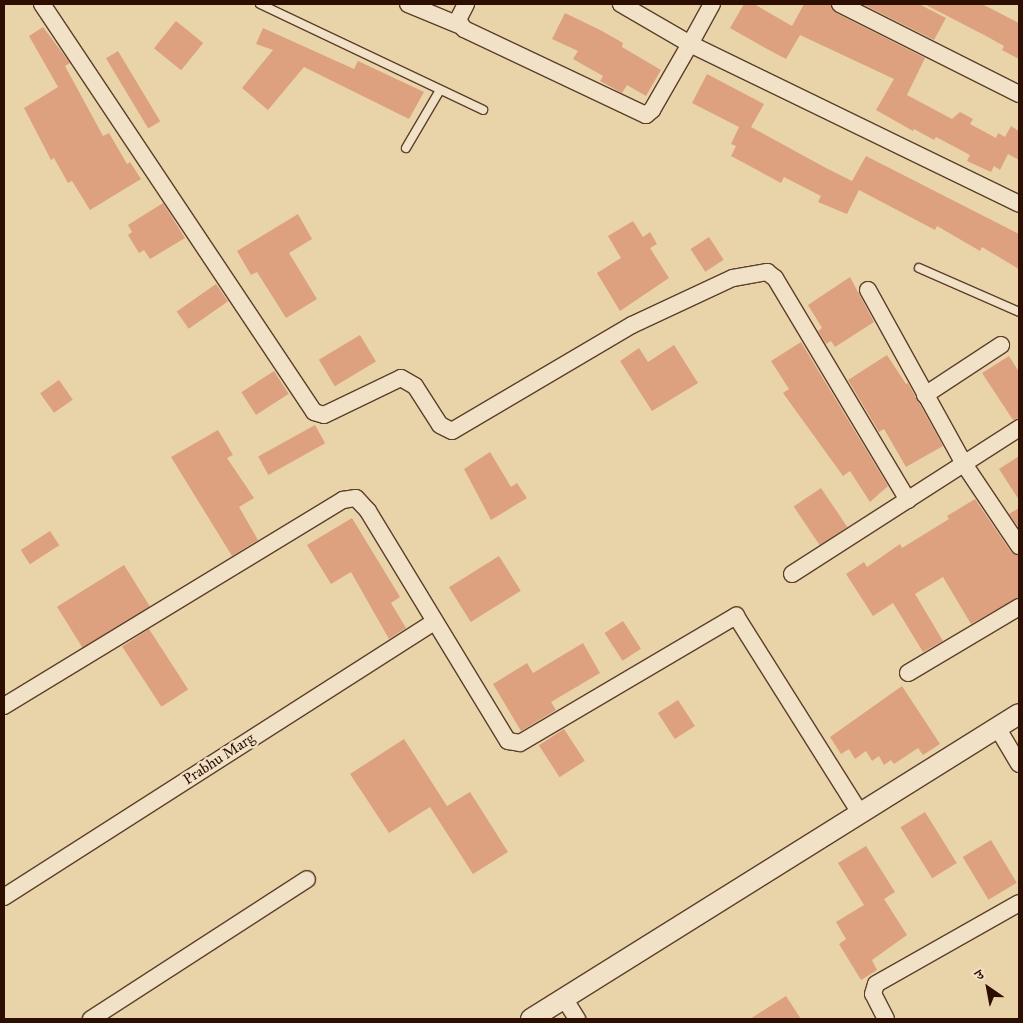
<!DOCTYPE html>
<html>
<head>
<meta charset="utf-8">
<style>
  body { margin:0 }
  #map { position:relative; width:1023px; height:1023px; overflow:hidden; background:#e9d3a9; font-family:"IM FELL Great Primer","Noto Serif Devanagari",serif }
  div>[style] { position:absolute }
  .building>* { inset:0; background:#dea180; transform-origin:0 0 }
  .roads { filter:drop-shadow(1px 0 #5c3f2b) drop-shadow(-1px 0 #5c3f2b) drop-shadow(0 1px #5c3f2b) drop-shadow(0 -1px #5c3f2b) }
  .service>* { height:8px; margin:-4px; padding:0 4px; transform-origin:4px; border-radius:4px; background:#f1e2c7 }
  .minor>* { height:16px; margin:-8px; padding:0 8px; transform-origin:8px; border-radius:8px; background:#f1e2c7 }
  .tertiary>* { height:20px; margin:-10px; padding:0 10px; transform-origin:10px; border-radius:10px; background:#f1e2c7 }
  span { translate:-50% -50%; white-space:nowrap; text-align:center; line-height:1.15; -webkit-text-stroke:4.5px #f1e2c7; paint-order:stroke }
  .street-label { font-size:15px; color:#2d0e01 }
  .frame { position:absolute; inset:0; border:5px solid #2d0e01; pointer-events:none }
  .north { position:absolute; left:963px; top:963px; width:50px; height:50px; -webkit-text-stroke:4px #f1e2c7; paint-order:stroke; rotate:327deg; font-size:14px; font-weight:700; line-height:20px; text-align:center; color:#2d0e01 }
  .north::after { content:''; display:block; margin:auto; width:18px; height:22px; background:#2d0e01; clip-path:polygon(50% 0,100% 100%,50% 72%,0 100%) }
</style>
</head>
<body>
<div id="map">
  <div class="building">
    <div style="clip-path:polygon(744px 4px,754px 4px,792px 26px,804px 4px,830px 4px,836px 13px,925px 58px,907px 95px,952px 119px,960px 112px,973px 119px,970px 124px,996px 138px,998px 133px,1005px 137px,1011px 126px,1019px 131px,1019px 160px,1008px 154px,1000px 170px,994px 166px,991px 172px,967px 161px,970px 155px,936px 137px,934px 140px,914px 129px,913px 131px,876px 110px,894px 79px,800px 35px,786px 59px,767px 49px,730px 28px)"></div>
    <div style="clip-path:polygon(862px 4px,919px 4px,946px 18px,934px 40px)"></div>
    <div style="clip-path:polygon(924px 4px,982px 4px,1019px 23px,1019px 59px,1002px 50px,1004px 46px,986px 36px)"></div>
    <div style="clip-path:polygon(565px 13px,602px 31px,623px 43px,622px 47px,661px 70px,646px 96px,627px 85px,622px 93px,600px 81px,603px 76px,573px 59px,578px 51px,552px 39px)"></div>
    <div style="left:176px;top:21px;width:35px;height:35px;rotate:39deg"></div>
    <div style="clip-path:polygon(43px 27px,70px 63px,65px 66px,103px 136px,109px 133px,127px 164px,130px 162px,141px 179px,90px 210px,72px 181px,68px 183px,54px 158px,51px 160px,24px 108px,58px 87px,29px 36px)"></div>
    <div style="clip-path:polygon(263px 28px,354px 69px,358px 61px,424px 92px,409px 119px,304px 67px,268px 110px,242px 88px,273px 50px,256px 44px)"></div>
    <div style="left:118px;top:51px;width:82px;height:14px;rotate:59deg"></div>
    <div style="clip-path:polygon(707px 74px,764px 104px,751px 127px,826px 168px,852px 181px,866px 156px,1019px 234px,1019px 269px,982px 247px,980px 251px,937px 226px,935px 230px,859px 190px,847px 214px,818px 202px,821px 196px,784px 177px,781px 183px,731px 156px,736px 146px,731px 144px,739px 127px,692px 103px)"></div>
    <div style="clip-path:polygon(163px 203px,185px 238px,150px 259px,144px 250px,139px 253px,128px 235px,132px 232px,128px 225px)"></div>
    <div style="clip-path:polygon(298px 214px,312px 239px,289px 253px,317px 299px,286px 318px,257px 272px,251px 275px,237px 251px)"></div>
    <div style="clip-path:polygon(633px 221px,643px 237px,650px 232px,657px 244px,650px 248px,669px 278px,620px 311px,597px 273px,621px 258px,608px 236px)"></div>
    <div style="left:709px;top:237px;width:27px;height:22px;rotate:57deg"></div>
    <div style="clip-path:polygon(850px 277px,874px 322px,835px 347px,831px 341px,826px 344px,818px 331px,822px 328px,808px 305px)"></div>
    <div style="left:216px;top:284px;width:21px;height:48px;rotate:55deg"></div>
    <div style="left:360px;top:335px;width:31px;height:48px;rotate:59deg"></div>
    <div style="clip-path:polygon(801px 342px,888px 486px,870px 502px,850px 471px,843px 476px,783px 393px,789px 389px,771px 361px)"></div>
    <div style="clip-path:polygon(674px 345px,698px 383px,652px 411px,620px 361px,639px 348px,648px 362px)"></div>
    <div style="clip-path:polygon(887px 355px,906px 384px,908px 383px,943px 446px,906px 467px,884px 429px,879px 432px,848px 380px)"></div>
    <div style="clip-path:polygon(1009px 356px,1019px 372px,1019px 418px,1013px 420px,982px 373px)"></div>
    <div style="left:274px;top:371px;width:27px;height:39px;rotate:57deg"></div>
    <div style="left:59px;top:380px;width:24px;height:23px;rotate:55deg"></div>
    <div style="left:315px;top:425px;width:21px;height:65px;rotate:61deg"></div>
    <div style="clip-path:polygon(218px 430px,233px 455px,227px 458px,254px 498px,239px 507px,258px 540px,232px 556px,171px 457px)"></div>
    <div style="clip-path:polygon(490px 452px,511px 487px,517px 483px,527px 498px,491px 520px,464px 469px)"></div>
    <div style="clip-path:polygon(1019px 456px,1019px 500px,999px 469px)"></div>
    <div style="left:821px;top:488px;width:47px;height:33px;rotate:56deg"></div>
    <div style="clip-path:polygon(975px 499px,1011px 552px,1019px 556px,1019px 597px,971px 624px,943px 577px,915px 594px,943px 641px,923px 652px,893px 603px,873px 616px,846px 574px,864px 562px,867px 567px,900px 544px,902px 548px,949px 519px,947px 516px)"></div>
    <div style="clip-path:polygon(1019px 508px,1019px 528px,1009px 514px)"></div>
    <div style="clip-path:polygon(352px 518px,400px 597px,391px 603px,406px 628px,389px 639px,351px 572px,331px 584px,307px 545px)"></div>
    <div style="left:50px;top:531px;width:17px;height:35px;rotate:57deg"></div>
    <div style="left:499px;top:556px;width:41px;height:59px;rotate:58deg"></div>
    <div style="left:124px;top:565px;width:49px;height:79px;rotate:58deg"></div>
    <div style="left:623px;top:621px;width:33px;height:22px;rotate:57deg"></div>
    <div style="left:149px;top:629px;width:72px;height:32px;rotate:57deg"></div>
    <div style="clip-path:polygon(583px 643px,600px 673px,551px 702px,556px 710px,521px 731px,493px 684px,527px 663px,533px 673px)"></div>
    <div style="clip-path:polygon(902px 686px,940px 744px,923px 755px,918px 748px,894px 764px,891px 760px,884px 765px,879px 756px,872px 761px,866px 751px,855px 759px,849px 749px,841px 754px,830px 737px)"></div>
    <div style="left:678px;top:700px;width:31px;height:24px;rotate:57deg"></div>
    <div style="left:564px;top:729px;width:38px;height:30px;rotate:57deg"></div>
    <div style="clip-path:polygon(404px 739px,447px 806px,470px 792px,508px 852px,473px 874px,430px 807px,389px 833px,350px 774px)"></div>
    <div style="left:925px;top:812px;width:60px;height:29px;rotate:58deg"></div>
    <div style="left:991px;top:840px;width:50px;height:33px;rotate:59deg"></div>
    <div style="clip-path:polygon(866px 846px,895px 892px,884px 899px,907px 935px,872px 960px,877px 970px,861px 980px,839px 944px,846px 939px,836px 922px,864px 905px,838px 863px)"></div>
    <div style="clip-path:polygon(786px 996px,801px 1019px,750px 1019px)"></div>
  </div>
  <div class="roads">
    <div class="service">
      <div style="left:260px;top:4px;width:247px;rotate:25.4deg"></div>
      <div style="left:406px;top:148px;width:67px;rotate:-59.6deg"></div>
      <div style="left:919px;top:268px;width:109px;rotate:23.7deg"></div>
    </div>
    <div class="minor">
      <div style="left:42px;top:4px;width:490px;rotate:56.3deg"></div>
      <div style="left:314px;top:412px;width:10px;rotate:17deg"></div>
      <div style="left:324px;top:415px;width:85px;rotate:-25.7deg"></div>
      <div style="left:401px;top:378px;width:16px;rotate:30deg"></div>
      <div style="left:415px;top:386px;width:46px;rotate:57.3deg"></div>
      <div style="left:440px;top:425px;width:13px;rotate:27deg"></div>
      <div style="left:452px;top:431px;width:209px;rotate:-30.5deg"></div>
      <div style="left:632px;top:325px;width:111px;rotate:-25deg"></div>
      <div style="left:733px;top:278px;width:35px;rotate:-10deg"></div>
      <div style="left:767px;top:272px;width:10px;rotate:37deg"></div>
      <div style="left:775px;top:278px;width:259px;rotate:59.1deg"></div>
      <div style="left:408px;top:4px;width:57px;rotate:22.5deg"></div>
      <div style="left:466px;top:4px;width:18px;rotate:117deg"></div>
      <div style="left:458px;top:20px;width:11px;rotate:56deg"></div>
      <div style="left:464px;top:29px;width:201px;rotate:25.3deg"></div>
      <div style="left:646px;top:115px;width:8px;rotate:-40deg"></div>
      <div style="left:652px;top:110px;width:76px;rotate:-60.1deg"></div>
      <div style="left:690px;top:44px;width:80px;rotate:-149.9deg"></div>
      <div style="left:712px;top:4px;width:46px;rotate:118.8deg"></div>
      <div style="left:690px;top:44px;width:366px;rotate:25.9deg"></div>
      <div style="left:840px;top:4px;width:200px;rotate:26.7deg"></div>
      <div style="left:868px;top:290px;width:199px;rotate:61.1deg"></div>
      <div style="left:964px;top:464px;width:99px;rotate:56.1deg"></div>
      <div style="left:925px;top:395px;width:91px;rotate:-33.3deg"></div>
      <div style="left:792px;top:574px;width:270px;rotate:-32.7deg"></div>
      <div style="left:908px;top:673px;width:129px;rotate:-30.7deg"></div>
      <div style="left:4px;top:706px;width:397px;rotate:-31.3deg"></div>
      <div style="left:343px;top:500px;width:13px;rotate:-9deg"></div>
      <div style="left:356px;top:498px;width:18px;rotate:47deg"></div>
      <div style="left:368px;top:511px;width:269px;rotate:58.7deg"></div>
      <div style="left:508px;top:741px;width:12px;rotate:9deg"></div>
      <div style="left:520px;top:743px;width:251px;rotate:-30.5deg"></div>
      <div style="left:736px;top:616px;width:233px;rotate:57.8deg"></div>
      <div style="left:997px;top:727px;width:43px;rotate:59.3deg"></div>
      <div style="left:4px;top:897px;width:510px;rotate:-32.6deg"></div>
      <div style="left:564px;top:998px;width:25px;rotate:58deg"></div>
      <div style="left:91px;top:1019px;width:257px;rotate:-32.9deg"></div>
      <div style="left:886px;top:1019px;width:28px;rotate:-117deg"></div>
      <div style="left:873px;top:994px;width:10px;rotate:-73deg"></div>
      <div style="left:876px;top:984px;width:164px;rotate:-29.5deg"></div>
    </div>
    <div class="tertiary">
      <div style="left:531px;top:1019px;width:575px;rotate:-32.01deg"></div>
    </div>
  </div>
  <div class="street-label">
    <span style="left:219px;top:759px;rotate:-33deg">Prabhu Marg</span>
  </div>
  <div class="frame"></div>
  <div class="north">उ</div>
</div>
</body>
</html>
